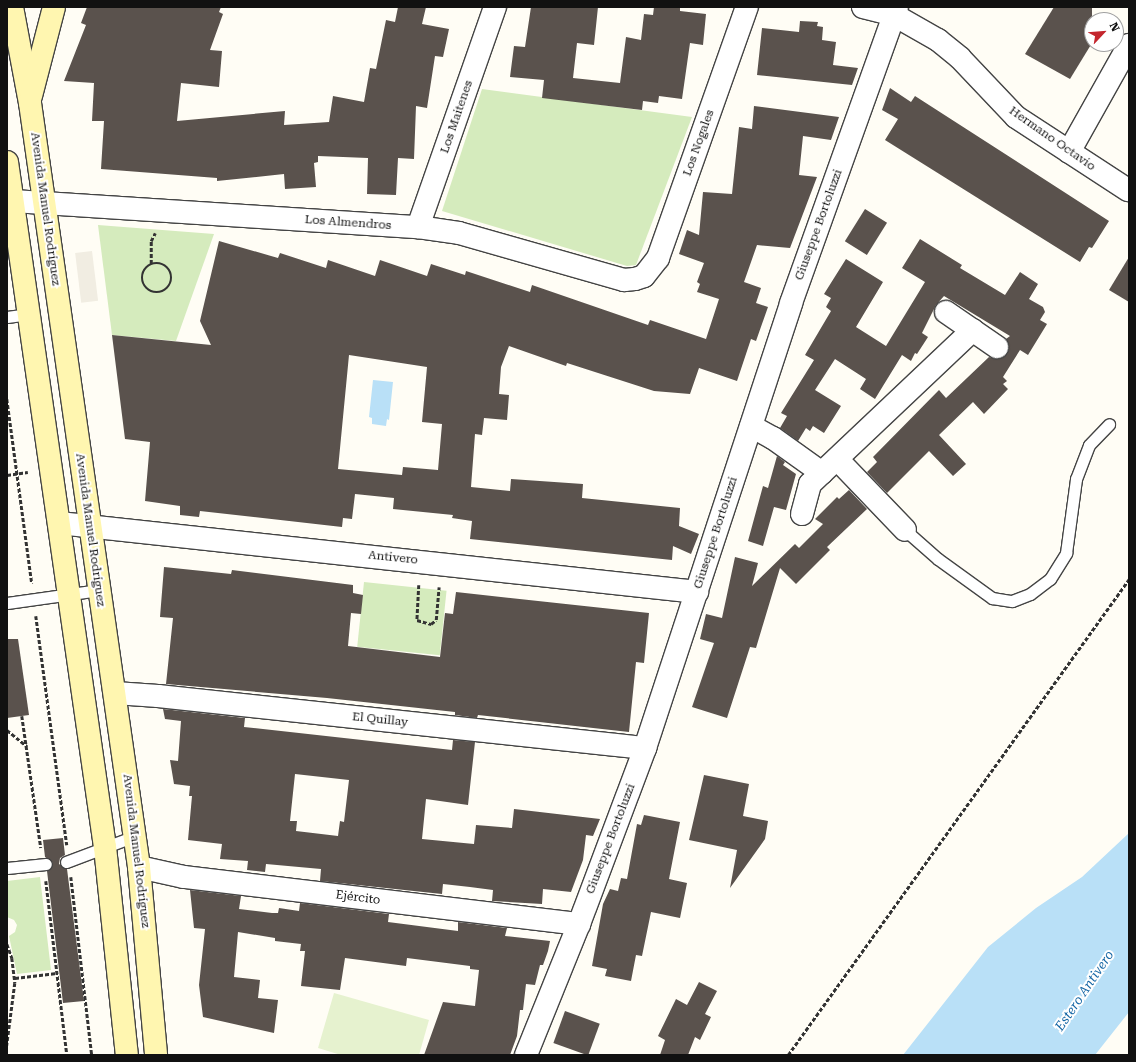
<!DOCTYPE html>
<html>
<head>
<meta charset="utf-8">
<style>
  body { margin:0 }
  #map { position:relative; width:1136px; height:1062px; overflow:hidden; background:#fffdf5; font-family:"Roboto Serif",serif }
  div>[style] { position:absolute }
  .green>* { inset:0; background:#d5ebbd; transform-origin:0 0 }
  .pitch>* { inset:0; background:#e6f2cf }
  .plaza>* { inset:0; background:#f1ede2; transform-origin:0 0 }
  .water>* { inset:0; background:#b9e0f7 }
  .building>* { inset:0; background:#5a524d; transform-origin:0 0 }
  .path>* { height:2.5px; margin-top:-1.25px; transform-origin:0; background:repeating-linear-gradient(90deg,#333 0 4px,transparent 0 6px) }
  .path>.ring { margin:-1.25px; padding:0; box-sizing:content-box; background:none; border:2.5px solid #333; border-radius:50% }
  .roads { filter:drop-shadow(1px 0 #444) drop-shadow(-1px 0 #444) drop-shadow(0 1px #444) drop-shadow(0 -1px #444) }
  .lane>* { height:11px; margin:-5.5px; padding:0 5.5px; transform-origin:5.5px; border-radius:5.5px; background:#fff }
  .street>* { height:22px; margin:-11px; padding:0 11px; transform-origin:11px; border-radius:11px; background:#fff }
  .secondary>* { height:22px; margin:-11px; padding:0 11px; transform-origin:11px; border-radius:11px; background:#fff6b0 }
  span { translate:-50% -50%; white-space:nowrap; text-align:center; line-height:1.15; -webkit-text-stroke:4px #fff; paint-order:stroke }
  .street-label { font-size:12px; color:#111 }
  .water-label { font-size:13px; color:#1768a6; font-style:italic }
  .frame { position:absolute; inset:0; border:8px solid #111; pointer-events:none }
  .north { position:absolute; left:1084px; top:12px; width:40px; height:40px; box-sizing:border-box; background:#fff; border:1px solid #a0a0a0; border-radius:50%; rotate:64deg; font-size:11px; font-weight:700; line-height:16px; text-align:center; color:#111 }
  .north::after { content:''; display:block; margin:auto; width:14px; height:18px; background:#c4262e; clip-path:polygon(50% 0,100% 100%,50% 72%,0 100%) }
</style>
</head>
<body>
<div id="map">
  <div class="green">
    <div style="clip-path:polygon(482px 89px,692px 117px,636px 265px,627px 266px,442px 211px)"></div>
    <div style="clip-path:polygon(98px 225px,214px 234px,176px 341px,112px 335px)"></div>
    <div style="left:364px;top:582px;width:83px;height:65px;rotate:6deg"></div>
    <div style="clip-path:polygon(40px 877px,51px 970px,17px 974px,9px 936px,15px 932px,17px 925px,14px 920px,7px 917px,7px 881px)"></div>
  </div>
  <div class="pitch">
    <div style="clip-path:polygon(334px 993px,429px 1020px,419px 1055px,341px 1055px,318px 1048px)"></div>
  </div>
  <div class="plaza">
    <div style="left:92px;top:251px;width:50px;height:17px;rotate:83deg"></div>
  </div>
  <div class="water">
    <div style="clip-path:polygon(373px 380px,393px 382px,389px 420px,387px 419px,386px 426px,372px 424px,372px 418px,369px 417px)"></div>
    <div style="clip-path:polygon(1129px 833px,1129px 1012px,1095px 1055px,903px 1055px,988px 947px,1036px 908px,1082px 877px)"></div>
  </div>
  <div class="building">
    <div style="clip-path:polygon(87px 7px,221px 7px,219px 12px,223px 14px,210px 50px,222px 51px,219px 87px,181px 83px,177px 121px,285px 111px,284px 125px,329px 122px,333px 96px,364px 102px,370px 68px,376px 69px,386px 20px,395px 22px,398px 7px,426px 7px,422px 24px,449px 29px,443px 57px,435px 56px,427px 108px,416px 106px,414px 159px,398px 158px,396px 195px,367px 194px,368px 158px,318px 156px,318px 162px,314px 163px,316px 187px,285px 189px,284px 174px,217px 181px,217px 178px,101px 169px,104px 121px,92px 121px,94px 83px,64px 81px,86px 25px,81px 23px)"></div>
    <div style="clip-path:polygon(531px 7px,598px 7px,594px 45px,577px 43px,573px 78px,620px 83px,626px 37px,641px 40px,644px 14px,653px 15px,654px 7px,680px 7px,680px 11px,706px 14px,703px 45px,690px 43px,682px 99px,659px 96px,658px 103px,643px 101px,642px 110px,542px 98px,544px 80px,510px 77px,514px 46px,525px 47px)"></div>
    <div style="clip-path:polygon(1054px 7px,1092px 7px,1092px 43px,1070px 79px,1025px 54px)"></div>
    <div style="clip-path:polygon(800px 21px,818px 22px,817px 26px,823px 27px,822px 40px,836px 42px,833px 65px,858px 68px,852px 85px,757px 75px,762px 28px,799px 32px)"></div>
    <div style="clip-path:polygon(890px 88px,911px 102px,915px 96px,1109px 221px,1092px 248px,1089px 247px,1080px 262px,885px 140px,898px 119px,882px 110px)"></div>
    <div style="clip-path:polygon(evenodd,754px 106px,839px 117px,831px 140px,803px 136px,799px 175px,817px 177px,790px 248px,757px 245px,744px 282px,761px 288px,756px 303px,768px 307px,756px 341px,751px 339px,737px 381px,699px 368px,690px 394px,654px 391px,567px 363px,566px 366px,509px 346px,501px 367px,499px 394px,509px 395px,507px 420px,484px 418px,482px 435px,475px 434px,471px 487px,510px 491px,511px 479px,583px 484px,582px 498px,680px 508px,679px 526px,699px 534px,691px 554px,673px 546px,672px 560px,470px 539px,472px 521px,452px 518px,453px 515px,393px 509px,394px 498px,355px 494px,352px 519px,343px 518px,342px 527px,200px 511px,199px 517px,180px 515px,180px 506px,145px 501px,150px 442px,125px 439px,112px 335px,211px 345px,200px 321px,219px 241px,278px 258px,280px 253px,326px 268px,328px 260px,375px 276px,380px 260px,427px 276px,431px 264px,465px 275px,466px 271px,530px 292px,532px 285px,648px 325px,650px 320px,706px 339px,719px 299px,697px 292px,700px 284px,697px 282px,704px 263px,679px 254px,687px 230px,699px 235px,703px 192px,732px 194px,739px 127px,752px 129px,754px 106px,349px 355px,427px 367px,422px 422px,442px 424px,438px 470px,403px 467px,402px 475px,338px 469px,349px 355px)"></div>
    <div style="left:865px;top:209px;width:26px;height:38px;rotate:32deg"></div>
    <div style="clip-path:polygon(920px 239px,962px 265px,960px 268px,1005px 295px,1020px 272px,1038px 284px,1029px 299px,1043px 307px,1045px 312px,1040px 320px,1047px 324px,1028px 355px,1020px 350px,1003px 377px,1007px 381px,1003px 384px,1008px 389px,984px 414px,973px 402px,939px 435px,966px 464px,953px 476px,929px 451px,887px 493px,867px 472px,877px 462px,873px 457px,939px 390px,946px 398px,989px 357px,996px 359px,1007px 354px,1009px 348px,1006px 339px,1010px 336px,944px 296px,936px 305px,922px 333px,928px 337px,917px 354px,915px 353px,911px 361px,902px 355px,875px 399px,860px 389px,866px 379px,835px 359px,815px 390px,841px 406px,824px 433px,813px 426px,810px 431px,806px 428px,798px 441px,780px 428px,787px 416px,781px 413px,814px 360px,805px 355px,831px 311px,826px 307px,831px 298px,824px 294px,846px 259px,883px 282px,856px 327px,886px 346px,925px 282px,902px 268px)"></div>
    <div style="clip-path:polygon(1129px 257px,1129px 302px,1109px 290px)"></div>
    <div style="clip-path:polygon(777px 456px,785px 462px,783px 465px,796px 474px,786px 510px,774px 507px,763px 546px,748px 541px,763px 486px,768px 488px)"></div>
    <div style="clip-path:polygon(849px 490px,867px 509px,827px 547px,830px 550px,796px 584px,780px 568px,756px 648px,750px 647px,727px 718px,692px 707px,714px 643px,700px 639px,706px 614px,722px 618px,735px 557px,758px 563px,752px 586px,795px 544px,799px 548px,823px 524px,815px 519px,837px 497px,839px 499px)"></div>
    <div style="clip-path:polygon(164px 567px,231px 574px,232px 570px,353px 585px,353px 593px,363px 595px,361px 614px,351px 613px,348px 646px,440px 657px,445px 613px,453px 614px,456px 592px,649px 613px,644px 663px,636px 662px,629px 732px,478px 715px,477px 718px,455px 715px,455px 712px,327px 698px,166px 684px,173px 618px,160px 617px)"></div>
    <div style="clip-path:polygon(7px 639px,18px 639px,29px 715px,7px 718px)"></div>
    <div style="clip-path:polygon(evenodd,163px 709px,245px 718px,244px 727px,452px 750px,453px 740px,475px 742px,468px 805px,426px 799px,422px 839px,474px 844px,476px 825px,512px 828px,514px 809px,600px 819px,593px 836px,586px 835px,583px 860px,571px 892px,543px 889px,542px 904px,492px 901px,493px 890px,470px 887px,443px 884px,442px 894px,320px 881px,321px 869px,266px 864px,265px 872px,247px 870px,248px 861px,220px 859px,222px 844px,188px 840px,192px 796px,189px 796px,190px 786px,174px 784px,170px 760px,178px 761px,181px 721px,165px 719px,163px 709px,295px 774px,349px 780px,344px 822px,340px 821px,338px 836px,296px 831px,297px 821px,290px 821px,295px 774px)"></div>
    <div style="clip-path:polygon(704px 775px,749px 784px,743px 816px,768px 821px,765px 839px,730px 888px,737px 850px,689px 840px)"></div>
    <div style="clip-path:polygon(644px 815px,680px 822px,669px 879px,687px 883px,680px 918px,651px 912px,642px 956px,636px 955px,631px 981px,605px 976px,607px 969px,592px 966px,603px 904px,610px 889px,618px 891px,621px 878px,627px 879px,637px 824px,641px 825px)"></div>
    <div style="clip-path:polygon(63px 838px,65px 855px,60px 858px,59px 864px,67px 869px,84px 1001px,63px 1003px,47px 871px,53px 863px,45px 857px,43px 840px)"></div>
    <div style="clip-path:polygon(190px 890px,241px 896px,239px 909px,272px 913px,278px 913px,279px 908px,299px 911px,300px 903px,389px 914px,388px 922px,458px 931px,458px 922px,507px 928px,505px 936px,550px 941px,548px 951px,543px 965px,540px 965px,535px 985px,526px 984px,523px 1010px,520px 1010px,517px 1036px,510px 1055px,424px 1055px,443px 1002px,475px 1006px,479px 970px,470px 969px,470px 966px,407px 958px,406px 966px,345px 958px,340px 990px,301px 986px,305px 951px,300px 951px,301px 944px,275px 941px,275px 938px,238px 932px,234px 977px,260px 980px,258px 998px,278px 1000px,274px 1033px,203px 1017px,199px 985px,205px 929px,194px 928px)"></div>
    <div style="clip-path:polygon(699px 982px,717px 991px,705px 1014px,711px 1017px,700px 1040px,695px 1037px,688px 1055px,660px 1055px,665px 1040px,658px 1036px,676px 999px,687px 1005px)"></div>
    <div style="left:565px;top:1011px;width:37px;height:34px;rotate:20deg"></div>
  </div>
  <div class="path">
    <div class="ring" style="left:142px;top:263px;width:27.5px;height:27.5px"></div>
    <div style="left:151px;top:264px;width:23px;rotate:-90deg"></div>
    <div style="left:151px;top:241px;width:9px;rotate:-63deg"></div>
    <div style="left:7px;top:399px;width:186px;rotate:82.3deg"></div>
    <div style="left:7px;top:475px;width:21px;rotate:-8deg"></div>
    <div style="left:419px;top:585px;width:35px;rotate:93deg"></div>
    <div style="left:417px;top:620px;width:15px;rotate:16deg"></div>
    <div style="left:431px;top:624px;width:6px;rotate:-39deg"></div>
    <div style="left:436px;top:620px;width:33px;rotate:-85deg"></div>
    <div style="left:36px;top:616px;width:231px;rotate:82.3deg"></div>
    <div style="left:22px;top:716px;width:133px;rotate:81.8deg"></div>
    <div style="left:7px;top:730px;width:26px;rotate:39deg"></div>
    <div style="left:71px;top:877px;width:179px;rotate:83.3deg"></div>
    <div style="left:46px;top:881px;width:175px;rotate:83.1deg"></div>
    <div style="left:7px;top:944px;width:15px;rotate:70deg"></div>
    <div style="left:12px;top:958px;width:25px;rotate:83deg"></div>
    <div style="left:15px;top:983px;width:63px;rotate:97.4deg"></div>
    <div style="left:15px;top:978px;width:42px;rotate:-6.8deg"></div>
    <div style="left:788px;top:1055px;width:586px;rotate:-54.38deg"></div>
  </div>
  <div class="roads">
    <div class="lane">
      <div style="left:7px;top:317px;width:22px;rotate:-8deg"></div>
      <div style="left:905px;top:530px;width:44px;rotate:41.3deg"></div>
      <div style="left:938px;top:559px;width:67px;rotate:35.8deg"></div>
      <div style="left:992px;top:598px;width:20px;rotate:9deg"></div>
      <div style="left:1012px;top:601px;width:19px;rotate:-21deg"></div>
      <div style="left:1030px;top:594px;width:25px;rotate:-37deg"></div>
      <div style="left:1050px;top:579px;width:31px;rotate:-58deg"></div>
      <div style="left:1066px;top:553px;width:75px;rotate:-82.3deg"></div>
      <div style="left:1076px;top:479px;width:36px;rotate:-69deg"></div>
      <div style="left:1089px;top:445px;width:29px;rotate:-46deg"></div>
      <div style="left:7px;top:603px;width:93px;rotate:-8deg"></div>
      <div style="left:66px;top:862px;width:74px;rotate:-20.6deg"></div>
      <div style="left:7px;top:868px;width:39px;rotate:-6deg"></div>
    </div>
    <div class="street">
      <div style="left:863px;top:7px;width:32px;rotate:14deg"></div>
      <div style="left:894px;top:15px;width:51px;rotate:29.6deg"></div>
      <div style="left:938px;top:40px;width:28px;rotate:39deg"></div>
      <div style="left:960px;top:58px;width:81px;rotate:46.5deg"></div>
      <div style="left:1016px;top:117px;width:134px;rotate:33.1deg"></div>
      <div style="left:1069px;top:152px;width:123px;rotate:-60.7deg"></div>
      <div style="left:13px;top:201px;width:406px;rotate:3.7deg"></div>
      <div style="left:418px;top:227px;width:41px;rotate:8.3deg"></div>
      <div style="left:459px;top:233px;width:172px;rotate:15.9deg"></div>
      <div style="left:624px;top:280px;width:11px;rotate:-5deg"></div>
      <div style="left:635px;top:279px;width:9px;rotate:-18deg"></div>
      <div style="left:644px;top:276px;width:23px;rotate:-52deg"></div>
      <div style="left:658px;top:258px;width:266px;rotate:-70.5deg"></div>
      <div style="left:418px;top:227px;width:233px;rotate:-70.7deg"></div>
      <div style="left:946px;top:312px;width:62px;rotate:34.5deg"></div>
      <div style="left:751px;top:426px;width:25px;rotate:29deg"></div>
      <div style="left:773px;top:438px;width:60px;rotate:35.5deg"></div>
      <div style="left:837px;top:459px;width:98px;rotate:46.2deg"></div>
      <div style="left:802px;top:514px;width:31px;rotate:-75deg"></div>
      <div style="left:810px;top:484px;width:224px;rotate:-43.4deg"></div>
      <div style="left:59px;top:523px;width:642px;rotate:6.17deg"></div>
      <div style="left:115px;top:693px;width:43px;rotate:4deg"></div>
      <div style="left:158px;top:696px;width:490px;rotate:6.1deg"></div>
      <div style="left:139px;top:867px;width:46px;rotate:12.5deg"></div>
      <div style="left:184px;top:877px;width:398px;rotate:6.8deg"></div>
      <div style="left:526px;top:1055px;width:141px;rotate:-68deg"></div>
      <div style="left:579px;top:924px;width:188px;rotate:-69.4deg"></div>
      <div style="left:645px;top:748px;width:468px;rotate:-71.8deg"></div>
      <div style="left:791px;top:303px;width:314px;rotate:-70.3deg"></div>
    </div>
    <div class="secondary">
      <div style="left:12px;top:7px;width:98px;rotate:79.4deg"></div>
      <div style="left:30px;top:103px;width:772px;rotate:81.88deg"></div>
      <div style="left:139px;top:867px;width:189px;rotate:84.8deg"></div>
      <div style="left:31px;top:96px;width:92px;rotate:-75.5deg"></div>
      <div style="left:7px;top:162px;width:692px;rotate:81.86deg"></div>
      <div style="left:105px;top:847px;width:209px;rotate:84deg"></div>
    </div>
  </div>
  <div class="street-label">
    <span style="left:457px;top:117px;rotate:-71deg">Los Maitenes</span>
    <span style="left:1052px;top:139px;rotate:35deg">Hermano Octavio</span>
    <span style="left:699px;top:143px;rotate:-70deg">Los Nogales</span>
    <span style="left:45px;top:209px;rotate:82deg">Avenida Manuel Rodríguez</span>
    <span style="left:348px;top:223px;rotate:4deg">Los Almendros</span>
    <span style="left:819px;top:225px;rotate:-70deg">Giuseppe Bortoluzzi</span>
    <span style="left:90px;top:530px;rotate:82deg">Avenida Manuel Rodríguez</span>
    <span style="left:716px;top:533px;rotate:-72deg">Giuseppe Bortoluzzi</span>
    <span style="left:393px;top:558px;rotate:6deg">Antivero</span>
    <span style="left:380px;top:720px;rotate:6deg">El Quillay</span>
    <span style="left:611px;top:839px;rotate:-69deg">Giuseppe Bortoluzzi</span>
    <span style="left:136px;top:851px;rotate:83deg">Avenida Manuel Rodríguez</span>
    <span style="left:358px;top:898px;rotate:7deg">Ejército</span>
  </div>
  <div class="water-label">
    <span style="left:1085px;top:991px;rotate:-56deg">Estero Antivero</span>
  </div>
  <div class="frame"></div>
  <div class="north">N</div>
</div>
</body>
</html>
